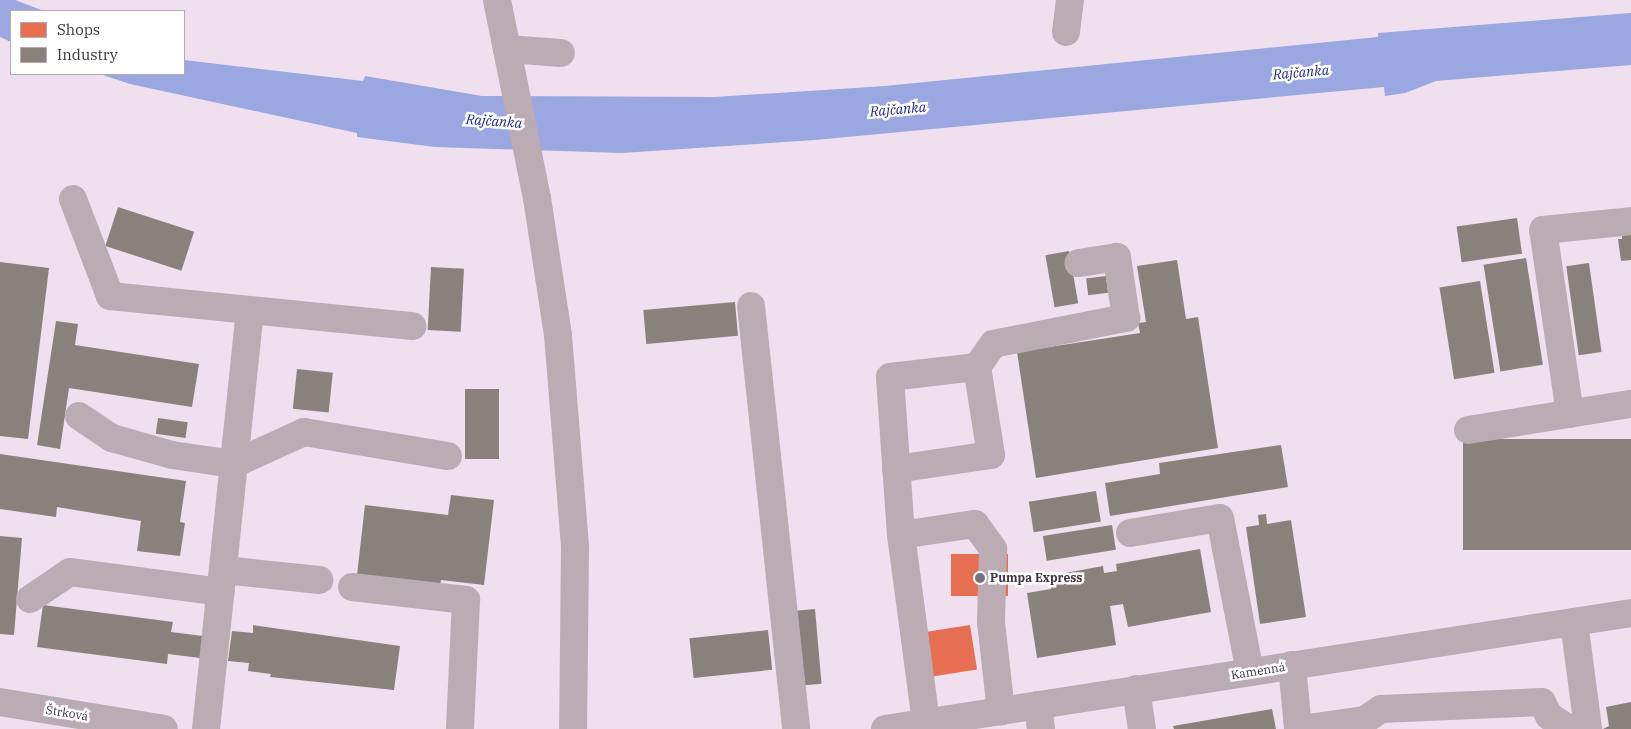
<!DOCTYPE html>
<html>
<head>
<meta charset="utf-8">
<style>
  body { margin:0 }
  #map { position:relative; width:1631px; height:729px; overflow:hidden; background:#f0dfef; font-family:"IBM Plex Serif",serif }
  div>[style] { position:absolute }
  .water>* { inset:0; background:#9ba7e1 }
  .shops>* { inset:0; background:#e76f51; transform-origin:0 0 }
  .industry>* { inset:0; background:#8a817c; transform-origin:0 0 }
  .minor>* { height:28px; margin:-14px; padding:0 14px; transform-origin:14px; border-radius:14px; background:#bbacb4 }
  .dots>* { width:14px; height:14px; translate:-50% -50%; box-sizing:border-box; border:2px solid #fff; border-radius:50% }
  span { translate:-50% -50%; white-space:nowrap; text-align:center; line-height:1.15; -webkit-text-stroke:5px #fff; paint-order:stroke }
  .poi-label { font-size:12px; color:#3e333e; font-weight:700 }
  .left { translate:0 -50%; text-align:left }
  .street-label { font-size:12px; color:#3e333e }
  .water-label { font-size:14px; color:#1d2a82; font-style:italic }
  .legend { position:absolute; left:10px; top:10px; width:175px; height:65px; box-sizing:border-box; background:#fff; border:1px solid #b2adb2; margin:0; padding:6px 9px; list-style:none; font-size:15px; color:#3e333e }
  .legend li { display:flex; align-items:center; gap:10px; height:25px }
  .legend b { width:25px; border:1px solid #b2adb2 }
</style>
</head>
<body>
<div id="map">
  <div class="water">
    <div style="clip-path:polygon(0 0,15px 0,44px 11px,11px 11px,11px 42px,0 37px)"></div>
    <div style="clip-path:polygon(1631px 13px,1631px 65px,1436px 81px,1405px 93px,1385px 96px,1384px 87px,815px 140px,622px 153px,435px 147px,357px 137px,357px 133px,130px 84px,100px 74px,184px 74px,184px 60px,363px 81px,365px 76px,482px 96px,715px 97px,885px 86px,1378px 37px,1378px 33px)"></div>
  </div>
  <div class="shops">
    <div style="left:951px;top:554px;width:57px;height:42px"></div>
    <div style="left:970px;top:625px;width:45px;height:50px;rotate:81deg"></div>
  </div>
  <div class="industry">
    <div style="left:118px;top:207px;width:80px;height:41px;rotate:18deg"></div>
    <div style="left:1517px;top:218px;width:36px;height:61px;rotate:82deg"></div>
    <div style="clip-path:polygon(1631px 234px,1631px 260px,1621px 261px,1618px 239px,1622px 239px,1622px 235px)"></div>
    <div style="left:1069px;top:251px;width:53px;height:24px;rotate:80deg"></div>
    <div style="left:1526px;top:258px;width:108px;height:43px;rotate:81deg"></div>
    <div style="clip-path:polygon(1177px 260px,1186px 319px,1198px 317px,1218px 448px,1036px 478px,1017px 352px,1140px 333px,1138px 323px,1146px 322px,1137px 266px)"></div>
    <div style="clip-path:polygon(0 262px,49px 268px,28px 439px,0 436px)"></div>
    <div style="left:1589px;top:263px;width:90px;height:23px;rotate:82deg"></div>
    <div style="left:431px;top:267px;width:33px;height:63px;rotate:3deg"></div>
    <div style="left:1106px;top:276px;width:17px;height:20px;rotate:83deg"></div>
    <div style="left:1480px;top:281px;width:93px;height:41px;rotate:81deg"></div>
    <div style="left:735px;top:302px;width:34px;height:92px;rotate:85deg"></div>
    <div style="clip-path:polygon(56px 321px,78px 324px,75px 345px,199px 364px,192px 407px,69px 388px,60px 449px,37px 445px)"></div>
    <div style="left:297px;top:369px;width:36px;height:40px;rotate:6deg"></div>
    <div style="left:499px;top:389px;width:70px;height:34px;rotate:90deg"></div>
    <div style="left:158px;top:418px;width:30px;height:16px;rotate:8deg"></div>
    <div style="left:1631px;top:439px;width:111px;height:168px;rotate:90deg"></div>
    <div style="clip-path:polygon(1281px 445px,1288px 487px,1110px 516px,1105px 483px,1160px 474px,1159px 463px)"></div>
    <div style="clip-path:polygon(0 454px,186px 481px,180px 522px,185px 523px,180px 556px,137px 551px,141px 521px,57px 507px,56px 517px,0 509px)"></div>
    <div style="left:1096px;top:491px;width:31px;height:68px;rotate:81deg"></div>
    <div style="clip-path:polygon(451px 495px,494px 500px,484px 585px,441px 580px,440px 585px,357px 575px,365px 505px,448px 515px)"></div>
    <div style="clip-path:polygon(1266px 514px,1267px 524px,1291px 520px,1306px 617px,1260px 624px,1246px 527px,1259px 525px,1258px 515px)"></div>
    <div style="left:1112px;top:525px;width:25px;height:70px;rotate:81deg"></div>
    <div style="clip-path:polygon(0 536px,22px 538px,14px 635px,0 634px)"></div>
    <div style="clip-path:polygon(1200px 549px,1211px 612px,1128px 627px,1123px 604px,1110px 606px,1116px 645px,1037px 658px,1027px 593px,1051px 589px,1049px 576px,1103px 566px,1104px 573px,1117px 571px,1116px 564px)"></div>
    <div style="clip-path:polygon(43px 605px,173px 622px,171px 632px,203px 636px,200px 658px,168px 654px,167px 664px,37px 647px)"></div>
    <div style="left:815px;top:609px;width:75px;height:20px;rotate:85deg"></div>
    <div style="clip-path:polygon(253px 625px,400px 646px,394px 690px,270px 677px,271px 674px,248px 671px,249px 663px,228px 661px,232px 631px,253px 633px)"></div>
    <div style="left:768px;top:630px;width:40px;height:79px;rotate:84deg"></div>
    <div style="clip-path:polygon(1631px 702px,1631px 729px,1603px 729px,1609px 726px,1606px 707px)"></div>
    <div style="clip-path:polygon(1272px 709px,1276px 729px,1174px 729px,1173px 726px)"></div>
  </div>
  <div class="minor">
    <div style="left:497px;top:0;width:202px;rotate:78.6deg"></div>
    <div style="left:537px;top:198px;width:139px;rotate:81.3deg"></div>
    <div style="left:558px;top:335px;width:214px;rotate:85.4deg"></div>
    <div style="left:575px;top:548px;width:181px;rotate:90.6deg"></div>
    <div style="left:1066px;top:32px;width:32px;rotate:-83deg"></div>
    <div style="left:507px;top:49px;width:54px;rotate:4.2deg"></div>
    <div style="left:73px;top:199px;width:104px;rotate:69.1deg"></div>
    <div style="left:110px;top:296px;width:304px;rotate:5.7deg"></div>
    <div style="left:751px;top:306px;width:425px;rotate:83.9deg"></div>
    <div style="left:1570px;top:414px;width:186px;rotate:-98.3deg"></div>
    <div style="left:1543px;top:230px;width:88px;rotate:-5.8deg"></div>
    <div style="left:79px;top:416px;width:40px;rotate:34deg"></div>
    <div style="left:112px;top:438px;width:62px;rotate:15.8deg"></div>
    <div style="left:172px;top:455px;width:63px;rotate:8.3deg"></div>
    <div style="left:234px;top:464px;width:77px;rotate:-24.6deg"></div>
    <div style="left:304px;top:432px;width:146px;rotate:9.5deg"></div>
    <div style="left:1468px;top:430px;width:165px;rotate:-9.1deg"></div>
    <div style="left:896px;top:469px;width:96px;rotate:-8.4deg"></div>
    <div style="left:991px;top:455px;width:89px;rotate:-99deg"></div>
    <div style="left:1130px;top:533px;width:91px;rotate:-9.5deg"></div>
    <div style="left:1220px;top:518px;width:157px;rotate:79deg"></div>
    <div style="left:901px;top:535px;width:75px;rotate:-8.5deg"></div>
    <div style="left:975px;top:524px;width:31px;rotate:54deg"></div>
    <div style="left:993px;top:549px;width:73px;rotate:91.6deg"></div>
    <div style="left:991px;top:622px;width:90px;rotate:83.6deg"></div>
    <div style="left:223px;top:570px;width:97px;rotate:5.9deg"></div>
    <div style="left:352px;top:587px;width:115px;rotate:6.5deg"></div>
    <div style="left:466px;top:600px;width:129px;rotate:92.7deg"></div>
    <div style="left:30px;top:599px;width:48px;rotate:-34deg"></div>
    <div style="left:70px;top:572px;width:152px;rotate:7.5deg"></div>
    <div style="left:1574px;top:622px;width:108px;rotate:82.5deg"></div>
    <div style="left:1292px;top:665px;width:64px;rotate:84.6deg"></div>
    <div style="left:1136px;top:689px;width:40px;rotate:81.5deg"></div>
    <div style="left:0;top:702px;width:166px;rotate:9.3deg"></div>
    <div style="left:1038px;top:705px;width:24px;rotate:83deg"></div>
    <div style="left:926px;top:722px;width:189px;rotate:-97.6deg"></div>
    <div style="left:901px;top:535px;width:158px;rotate:-94deg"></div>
    <div style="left:890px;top:377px;width:88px;rotate:-6.6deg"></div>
    <div style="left:977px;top:367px;width:28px;rotate:-55deg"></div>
    <div style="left:993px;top:344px;width:136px;rotate:-11.1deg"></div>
    <div style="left:1126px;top:318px;width:62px;rotate:-98.4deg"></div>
    <div style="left:1117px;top:257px;width:39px;rotate:171deg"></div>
    <div style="left:206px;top:729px;width:420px;rotate:-84deg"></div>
    <div style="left:885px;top:729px;width:755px;rotate:-8.84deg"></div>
    <div style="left:1301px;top:729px;width:65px;rotate:-8deg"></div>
    <div style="left:1365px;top:720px;width:19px;rotate:-35deg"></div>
    <div style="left:1381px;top:709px;width:161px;rotate:-2.5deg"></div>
    <div style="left:1542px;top:702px;width:16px;rotate:63deg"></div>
    <div style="left:1549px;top:716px;width:24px;rotate:33deg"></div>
  </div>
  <div class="dots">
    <div style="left:980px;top:578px;background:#7c6f7c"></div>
  </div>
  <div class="poi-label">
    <span class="left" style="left:990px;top:578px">Pumpa Express</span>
  </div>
  <div class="street-label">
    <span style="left:1258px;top:671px;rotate:-9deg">Kamenná</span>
    <span style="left:67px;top:713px;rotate:9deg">Štrková</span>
  </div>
  <div class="water-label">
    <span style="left:1301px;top:72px;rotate:-5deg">Rajčanka</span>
    <span style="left:898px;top:109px;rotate:-5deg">Rajčanka</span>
    <span style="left:494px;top:121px;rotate:4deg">Rajčanka</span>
  </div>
  <ul class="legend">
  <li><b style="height:14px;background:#e76f51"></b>Shops</li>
  <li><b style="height:14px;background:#8a817c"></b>Industry</li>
  </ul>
</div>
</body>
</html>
